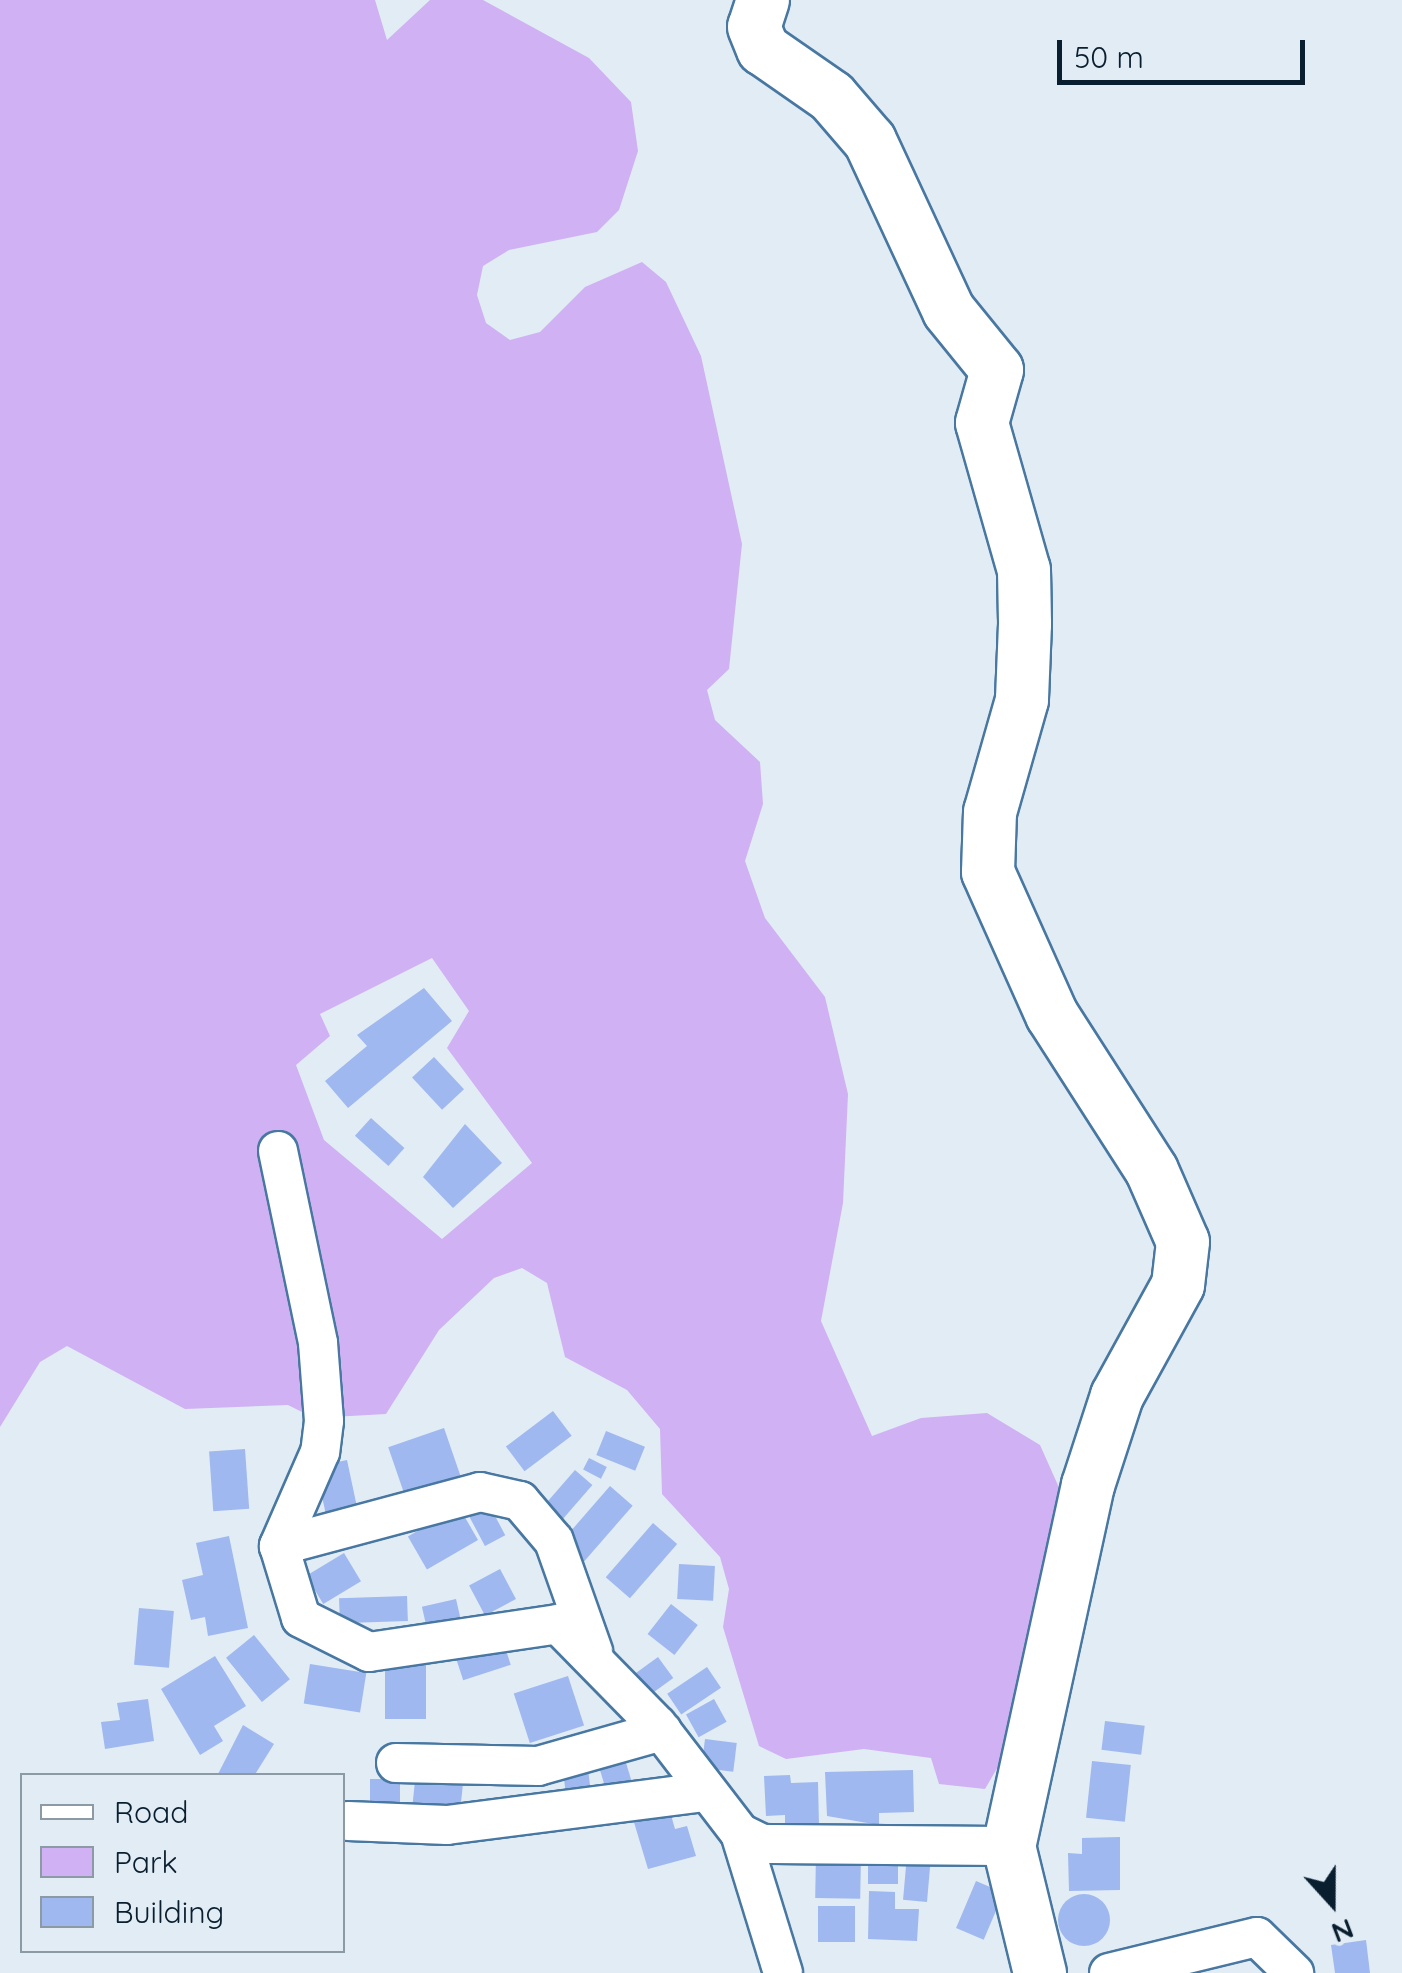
<!DOCTYPE html>
<html>
<head>
<meta charset="utf-8">
<style>
  body { margin:0 }
  #map { position:relative; width:1402px; height:1973px; overflow:hidden; background:#e2ecf5; font-family:Quicksand,sans-serif }
  div>[style] { position:absolute }
  .green>* { inset:0; background:#d0b1f3 }
  .building>* { inset:0; background:#9fb8ef; transform-origin:0 0 }
  .round { border-radius:50% }
  .roads { filter:drop-shadow(2px 0 #4878a2) drop-shadow(-2px 0 #4878a2) drop-shadow(0 2px #4878a2) drop-shadow(0 -2px #4878a2) }
  .street>* { height:38px; margin:-19px; padding:0 19px; transform-origin:19px; border-radius:19px; background:#fff }
  .secondary>* { height:52px; margin:-26px; padding:0 26px; transform-origin:26px; border-radius:26px; background:#fff }
  span { translate:-50% -50%; white-space:nowrap; text-align:center; line-height:1.15; -webkit-text-stroke:8px #e2ecf5; paint-order:stroke }
  .legend { position:absolute; left:20px; top:1773px; width:325px; height:180px; box-sizing:border-box; background:#e2ecf5; border:2px solid #8b9aa5; margin:0; padding:12px 18px; list-style:none; font-size:30px; color:#091e2e }
  .legend li { display:flex; align-items:center; gap:20px; height:50px }
  .legend b { width:50px; border:2px solid #8b9aa5 }
  .north { position:absolute; left:1282px; top:1853px; width:100px; height:100px; -webkit-text-stroke:8px #e2ecf5; paint-order:stroke; rotate:159deg; font-size:28px; font-weight:700; line-height:40px; text-align:center; color:#091e2e }
  .north::after { content:''; display:block; margin:auto; width:35px; height:45px; background:#091e2e; clip-path:polygon(50% 0,100% 100%,50% 72%,0 100%) }
  .scale { position:absolute; left:1057px; top:40px; width:248px; height:45px; box-sizing:border-box; border:5px solid #091e2e; border-top:0; padding-left:12px; font-size:30px; line-height:35px; white-space:nowrap; color:#091e2e; -webkit-text-stroke:8px #e2ecf5; paint-order:stroke }
</style>
</head>
<body>
<div id="map">
  <div class="green">
    <div style="clip-path:polygon(evenodd,0 0,375px 0,387px 40px,430px 0,483px 0,589px 58px,631px 102px,638px 151px,619px 210px,597px 232px,509px 250px,483px 266px,477px 295px,486px 323px,510px 340px,540px 332px,585px 287px,642px 262px,666px 282px,701px 356px,742px 544px,729px 669px,707px 690px,715px 720px,760px 762px,763px 804px,745px 861px,765px 918px,825px 997px,848px 1094px,843px 1203px,821px 1321px,872px 1436px,921px 1418px,987px 1413px,1040px 1445px,1065px 1501px,1003px 1758px,985px 1789px,939px 1784px,931px 1758px,864px 1749px,786px 1759px,759px 1746px,723px 1627px,729px 1589px,720px 1557px,662px 1494px,660px 1429px,627px 1390px,565px 1357px,547px 1283px,522px 1268px,494px 1278px,439px 1330px,386px 1414px,314px 1418px,288px 1405px,185px 1409px,67px 1346px,40px 1362px,0 1427px,0 0,432px 958px,469px 1011px,447px 1048px,532px 1163px,442px 1239px,324px 1140px,296px 1065px,330px 1036px,320px 1014px,432px 958px)"></div>
  </div>
  <div class="building">
    <div style="clip-path:polygon(424px 988px,452px 1021px,348px 1108px,325px 1081px,367px 1046px,357px 1035px)"></div>
    <div style="left:434px;top:1057px;width:44px;height:30px;rotate:47deg"></div>
    <div style="left:371px;top:1118px;width:45px;height:24px;rotate:42deg"></div>
    <div style="clip-path:polygon(465px 1124px,502px 1163px,453px 1208px,423px 1177px)"></div>
    <div style="left:553px;top:1411px;width:31px;height:59px;rotate:53deg"></div>
    <div style="left:444px;top:1428px;width:50px;height:59px;rotate:71deg"></div>
    <div style="left:606px;top:1431px;width:42px;height:26px;rotate:22deg"></div>
    <div style="left:245px;top:1449px;width:60px;height:36px;rotate:86deg"></div>
    <div style="left:589px;top:1458px;width:20px;height:13px;rotate:27deg"></div>
    <div style="left:347px;top:1460px;width:48px;height:32px;rotate:78deg"></div>
    <div style="left:575px;top:1470px;width:23px;height:60px;rotate:41deg"></div>
    <div style="left:610px;top:1486px;width:30px;height:80px;rotate:41deg"></div>
    <div style="left:486px;top:1499px;width:41px;height:23px;rotate:62deg"></div>
    <div style="left:459px;top:1507px;width:38px;height:59px;rotate:60deg"></div>
    <div style="left:653px;top:1523px;width:32px;height:72px;rotate:41deg"></div>
    <div style="clip-path:polygon(229px 1536px,248px 1628px,208px 1636px,205px 1617px,191px 1620px,182px 1580px,203px 1575px,196px 1543px)"></div>
    <div style="left:344px;top:1553px;width:33px;height:44px;rotate:59deg"></div>
    <div style="left:679px;top:1564px;width:36px;height:35px;rotate:3deg"></div>
    <div style="left:500px;top:1569px;width:34px;height:35px;rotate:62deg"></div>
    <div style="left:407px;top:1596px;width:25px;height:68px;rotate:88deg"></div>
    <div style="left:456px;top:1599px;width:22px;height:35px;rotate:77deg"></div>
    <div style="left:671px;top:1604px;width:34px;height:38px;rotate:38deg"></div>
    <div style="left:139px;top:1608px;width:35px;height:57px;rotate:5deg"></div>
    <div style="left:254px;top:1635px;width:57px;height:36px;rotate:51deg"></div>
    <div style="left:503px;top:1641px;width:25px;height:50px;rotate:72deg"></div>
    <div style="clip-path:polygon(215px 1656px,246px 1706px,214px 1726px,223px 1741px,200px 1755px,161px 1689px)"></div>
    <div style="left:658px;top:1657px;width:26px;height:29px;rotate:54deg"></div>
    <div style="left:426px;top:1663px;width:56px;height:41px;rotate:90deg"></div>
    <div style="left:310px;top:1664px;width:57px;height:40px;rotate:9deg"></div>
    <div style="left:707px;top:1667px;width:25px;height:48px;rotate:56deg"></div>
    <div style="left:568px;top:1676px;width:52px;height:57px;rotate:72deg"></div>
    <div style="clip-path:polygon(148px 1699px,154px 1741px,105px 1749px,101px 1722px,120px 1720px,117px 1703px)"></div>
    <div style="left:714px;top:1699px;width:26px;height:32px;rotate:61deg"></div>
    <div style="left:1105px;top:1721px;width:40px;height:29px;rotate:7deg"></div>
    <div style="clip-path:polygon(243px 1725px,274px 1744px,254px 1776px,217px 1776px)"></div>
    <div style="left:705px;top:1739px;width:32px;height:29px;rotate:7deg"></div>
    <div style="left:623px;top:1753px;width:37px;height:27px;rotate:73deg"></div>
    <div style="left:1092px;top:1761px;width:39px;height:57px;rotate:6deg"></div>
    <div style="left:588px;top:1769px;width:23px;height:25px;rotate:83deg"></div>
    <div style="clip-path:polygon(913px 1770px,914px 1812px,879px 1813px,879px 1825px,827px 1816px,825px 1772px)"></div>
    <div style="clip-path:polygon(790px 1775px,791px 1783px,818px 1782px,819px 1826px,785px 1827px,785px 1815px,766px 1816px,764px 1776px)"></div>
    <div style="left:370px;top:1779px;width:30px;height:30px"></div>
    <div style="left:415px;top:1781px;width:48px;height:30px;rotate:6deg"></div>
    <div style="clip-path:polygon(669px 1808px,675px 1829px,687px 1826px,696px 1856px,648px 1869px,633px 1819px)"></div>
    <div style="clip-path:polygon(1120px 1837px,1120px 1890px,1069px 1891px,1068px 1853px,1082px 1854px,1082px 1838px)"></div>
    <div style="left:816px;top:1853px;width:45px;height:45px;rotate:1deg"></div>
    <div style="left:907px;top:1855px;width:24px;height:45px;rotate:5deg"></div>
    <div style="left:868px;top:1861px;width:30px;height:23px"></div>
    <div style="left:976px;top:1881px;width:30px;height:51px;rotate:23deg"></div>
    <div style="clip-path:polygon(869px 1891px,895px 1892px,895px 1909px,919px 1909px,917px 1941px,868px 1939px)"></div>
    <div class="round" style="left:1058px;top:1894px;width:52px;height:52px"></div>
    <div style="left:818px;top:1906px;width:37px;height:36px"></div>
    <div style="clip-path:polygon(1366px 1940px,1370px 1973px,1335px 1973px,1331px 1945px)"></div>
  </div>
  <div class="roads">
    <div class="street">
      <div style="left:278px;top:1151px;width:196px;rotate:78.2deg"></div>
      <div style="left:318px;top:1343px;width:78px;rotate:85.6deg"></div>
      <div style="left:324px;top:1421px;width:31px;rotate:97deg"></div>
      <div style="left:320px;top:1452px;width:103px;rotate:113.6deg"></div>
      <div style="left:279px;top:1546px;width:75px;rotate:73deg"></div>
      <div style="left:301px;top:1618px;width:76px;rotate:26.6deg"></div>
      <div style="left:369px;top:1652px;width:191px;rotate:-8.4deg"></div>
      <div style="left:558px;top:1624px;width:141px;rotate:45.6deg"></div>
      <div style="left:657px;top:1725px;width:136px;rotate:52.5deg"></div>
      <div style="left:740px;top:1833px;width:25px;rotate:26deg"></div>
      <div style="left:763px;top:1844px;width:246px;rotate:0.5deg"></div>
      <div style="left:279px;top:1546px;width:208px;rotate:-15deg"></div>
      <div style="left:480px;top:1492px;width:41px;rotate:12.7deg"></div>
      <div style="left:520px;top:1501px;width:52px;rotate:49.6deg"></div>
      <div style="left:554px;top:1541px;width:117px;rotate:70.5deg"></div>
      <div style="left:396px;top:1763px;width:142px;rotate:1.2deg"></div>
      <div style="left:538px;top:1766px;width:129px;rotate:-15.8deg"></div>
      <div style="left:348px;top:1821px;width:99px;rotate:2.3deg"></div>
      <div style="left:447px;top:1825px;width:260px;rotate:-7.3deg"></div>
      <div style="left:740px;top:1833px;width:146px;rotate:72.9deg"></div>
      <div style="left:1109px;top:1973px;width:152px;rotate:-13.7deg"></div>
      <div style="left:1257px;top:1937px;width:52px;rotate:44.2deg"></div>
    </div>
    <div class="secondary">
      <div style="left:763px;top:0;width:28px;rotate:108deg"></div>
      <div style="left:754px;top:27px;width:24px;rotate:68deg"></div>
      <div style="left:763px;top:49px;width:84px;rotate:34.8deg"></div>
      <div style="left:832px;top:97px;width:58px;rotate:49.2deg"></div>
      <div style="left:870px;top:141px;width:187px;rotate:65.1deg"></div>
      <div style="left:949px;top:311px;width:76px;rotate:50.9deg"></div>
      <div style="left:997px;top:370px;width:55px;rotate:105.8deg"></div>
      <div style="left:982px;top:423px;width:153px;rotate:74.1deg"></div>
      <div style="left:1024px;top:570px;width:54px;rotate:88.9deg"></div>
      <div style="left:1025px;top:624px;width:76px;rotate:92.3deg"></div>
      <div style="left:1022px;top:700px;width:116px;rotate:105.9deg"></div>
      <div style="left:990px;top:812px;width:60px;rotate:91.9deg"></div>
      <div style="left:988px;top:872px;width:157px;rotate:65.9deg"></div>
      <div style="left:1052px;top:1015px;width:185px;rotate:57.3deg"></div>
      <div style="left:1152px;top:1171px;width:77px;rotate:66.4deg"></div>
      <div style="left:1183px;top:1242px;width:43px;rotate:96.6deg"></div>
      <div style="left:1178px;top:1285px;width:127px;rotate:118.8deg"></div>
      <div style="left:1117px;top:1396px;width:94px;rotate:108deg"></div>
      <div style="left:1088px;top:1485px;width:370px;rotate:102.3deg"></div>
      <div style="left:1009px;top:1846px;width:131px;rotate:76.3deg"></div>
    </div>
  </div>
  <ul class="legend">
  <li><b style="height:12px;background:#fff"></b>Road</li>
  <li><b style="height:28px;background:#d0b1f3"></b>Park</li>
  <li><b style="height:28px;background:#9fb8ef"></b>Building</li>
  </ul>
  <div class="north">N</div>
  <div class="scale">50 m</div>
</div>
</body>
</html>
